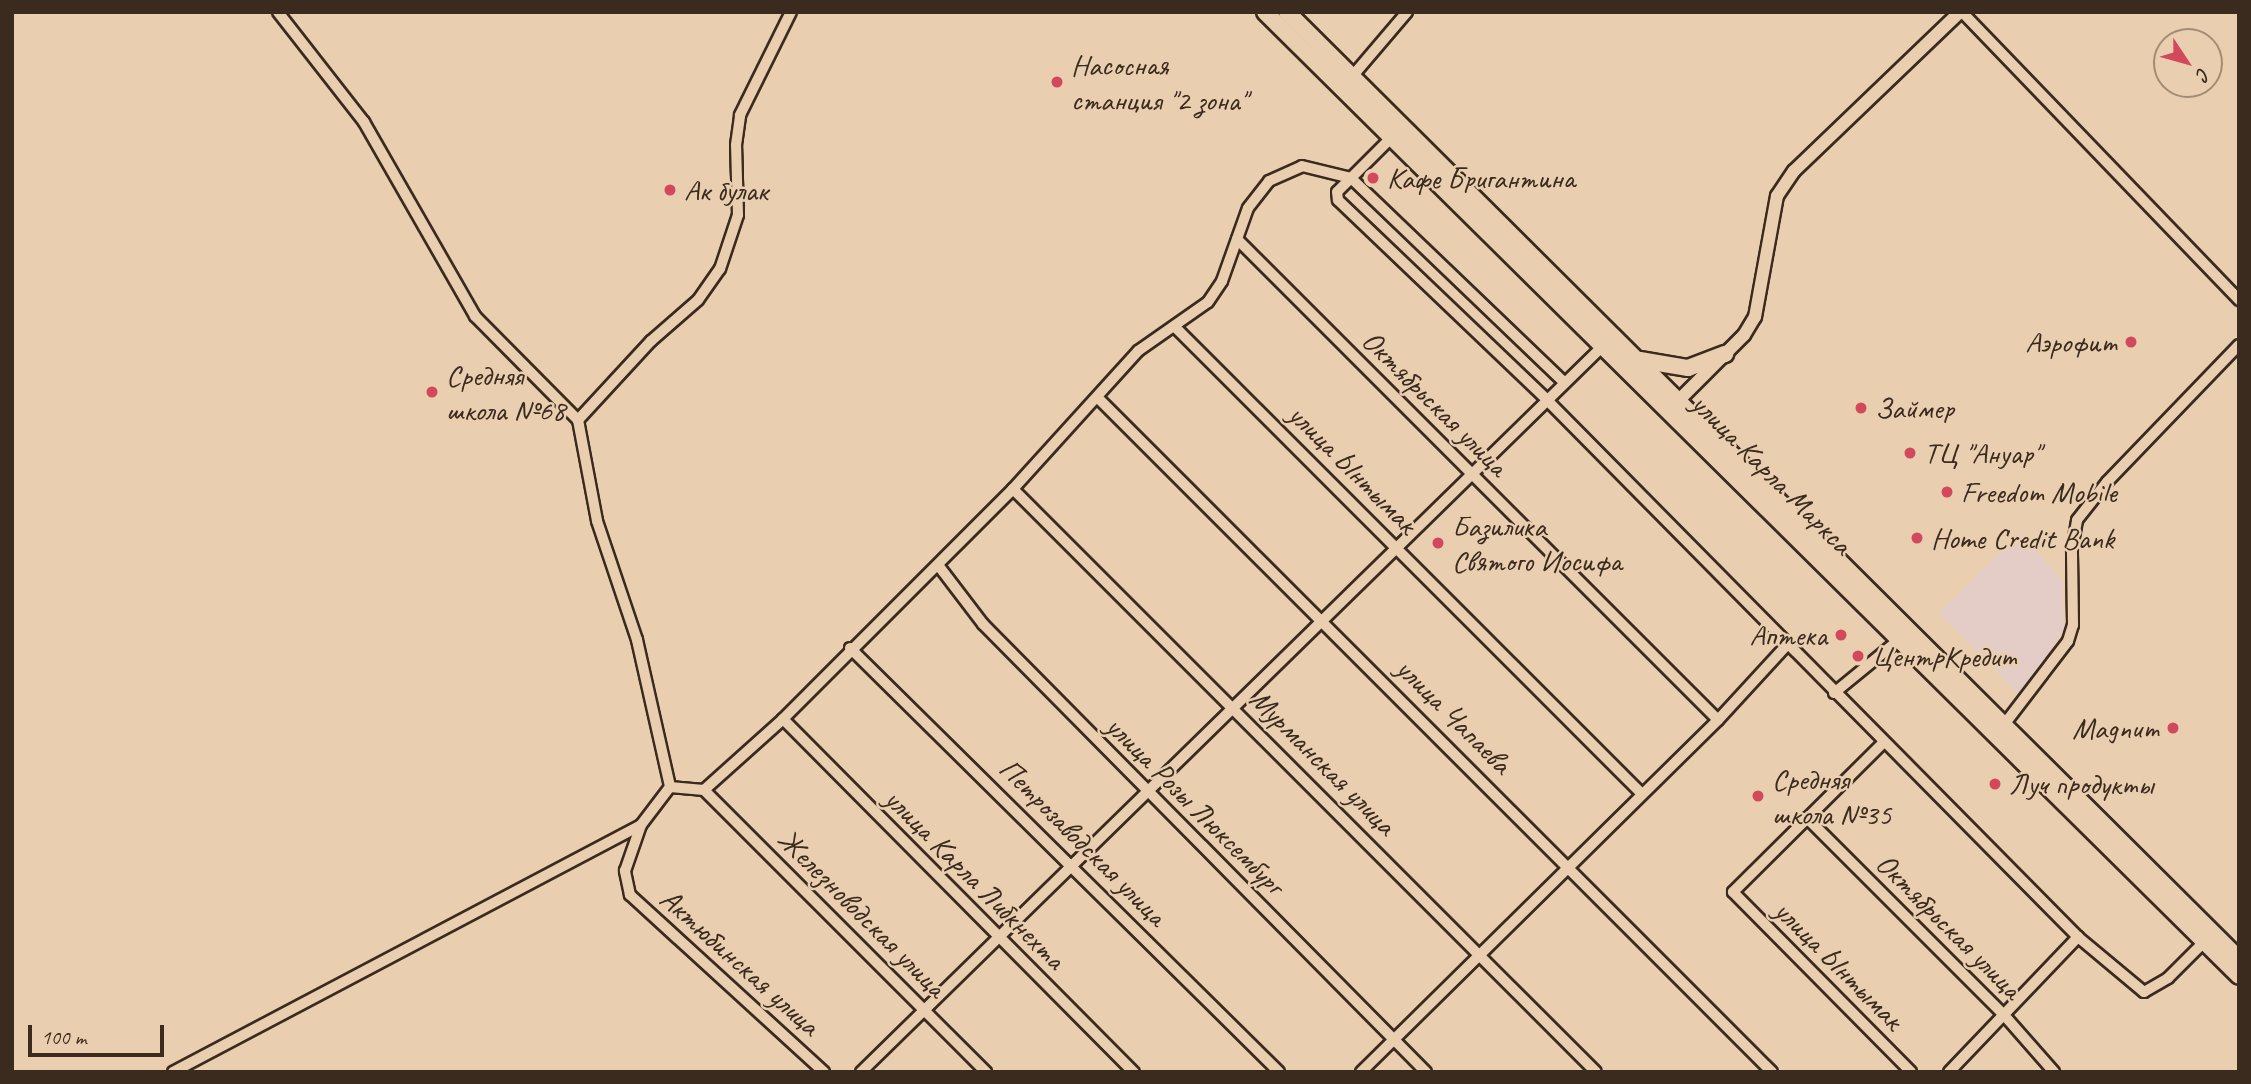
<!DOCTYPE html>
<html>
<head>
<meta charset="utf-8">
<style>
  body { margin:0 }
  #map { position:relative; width:2251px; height:1084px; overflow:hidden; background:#e9ceb0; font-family:Caveat,sans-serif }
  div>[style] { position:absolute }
  .built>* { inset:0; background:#e4cdc7 }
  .roads { filter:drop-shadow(2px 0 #3b2a1e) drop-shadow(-2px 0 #3b2a1e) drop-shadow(0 2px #3b2a1e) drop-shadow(0 -2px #3b2a1e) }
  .minor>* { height:10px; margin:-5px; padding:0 5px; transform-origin:5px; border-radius:5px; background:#e9ceb0 }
  .tertiary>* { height:12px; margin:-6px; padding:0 6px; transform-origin:6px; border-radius:6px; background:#e9ceb0 }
  .primary>* { height:16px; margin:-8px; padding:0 8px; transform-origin:8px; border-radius:8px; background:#e9ceb0 }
  .dots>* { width:19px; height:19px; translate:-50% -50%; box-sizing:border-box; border:4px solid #e9ceb0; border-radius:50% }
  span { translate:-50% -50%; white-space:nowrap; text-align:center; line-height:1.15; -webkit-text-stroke:5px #e9ceb0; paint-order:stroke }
  .poi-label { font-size:30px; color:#3b2a1e }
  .left { translate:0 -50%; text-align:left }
  .right { translate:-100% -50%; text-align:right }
  .street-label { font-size:30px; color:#3b2a1e }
  .frame { position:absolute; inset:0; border:14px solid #3b2a1e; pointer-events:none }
  .north { position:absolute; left:2153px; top:28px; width:70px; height:70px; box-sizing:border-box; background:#e9ceb0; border:2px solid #a38c76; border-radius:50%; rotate:126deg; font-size:19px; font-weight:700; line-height:28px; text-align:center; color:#3b2a1e }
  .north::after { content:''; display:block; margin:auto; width:24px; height:32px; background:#d1495b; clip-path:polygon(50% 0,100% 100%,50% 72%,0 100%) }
  .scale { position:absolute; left:28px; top:1025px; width:136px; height:32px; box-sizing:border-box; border:4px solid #3b2a1e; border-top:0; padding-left:9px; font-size:21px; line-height:24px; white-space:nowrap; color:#3b2a1e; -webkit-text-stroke:5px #e9ceb0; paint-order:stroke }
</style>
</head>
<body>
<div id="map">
  <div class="built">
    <div style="clip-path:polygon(2021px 532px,2062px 581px,2064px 631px,2019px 694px,1939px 613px)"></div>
  </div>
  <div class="roads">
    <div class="minor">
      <div style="left:278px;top:12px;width:140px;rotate:52deg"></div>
      <div style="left:364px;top:122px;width:224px;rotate:60.2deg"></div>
      <div style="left:475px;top:316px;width:146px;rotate:45.3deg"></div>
      <div style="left:578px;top:420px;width:103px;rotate:79.3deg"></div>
      <div style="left:597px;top:521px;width:126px;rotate:71.4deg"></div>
      <div style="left:637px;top:640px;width:151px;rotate:77.3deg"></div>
      <div style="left:1962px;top:12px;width:400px;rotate:46.1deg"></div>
      <div style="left:1350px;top:79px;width:88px;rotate:-49.6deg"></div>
      <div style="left:1391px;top:138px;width:76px;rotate:135deg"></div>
      <div style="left:1337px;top:192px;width:8px;rotate:83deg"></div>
      <div style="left:1338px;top:200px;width:288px;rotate:43.7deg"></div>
      <div style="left:1546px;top:399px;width:757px;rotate:45.32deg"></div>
      <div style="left:2078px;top:937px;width:86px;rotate:39.8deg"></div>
      <div style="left:2144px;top:992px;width:28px;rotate:-30deg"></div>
      <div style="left:2168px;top:978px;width:57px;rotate:-45deg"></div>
      <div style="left:1237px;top:239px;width:680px;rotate:45deg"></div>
      <div style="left:1176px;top:328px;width:659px;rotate:45deg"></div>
      <div style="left:1098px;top:398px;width:953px;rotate:45deg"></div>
      <div style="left:578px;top:420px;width:108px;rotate:-47.3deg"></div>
      <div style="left:651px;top:341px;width:62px;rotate:-41.1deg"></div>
      <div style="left:698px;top:300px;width:38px;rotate:-55deg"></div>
      <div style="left:720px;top:269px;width:57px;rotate:-71.6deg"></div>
      <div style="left:738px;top:215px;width:70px;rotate:-91.6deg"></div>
      <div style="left:736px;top:145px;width:30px;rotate:-82deg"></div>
      <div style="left:740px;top:115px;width:115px;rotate:-63.7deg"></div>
      <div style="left:1013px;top:489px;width:824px;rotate:45deg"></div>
      <div style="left:938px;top:565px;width:74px;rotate:52.7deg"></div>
      <div style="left:983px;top:624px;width:630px;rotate:45.32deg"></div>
      <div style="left:850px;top:648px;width:603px;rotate:44.66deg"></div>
      <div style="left:1834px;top:693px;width:85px;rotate:-39.3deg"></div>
      <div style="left:783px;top:719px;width:498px;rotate:45.2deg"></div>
      <div style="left:2000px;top:730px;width:112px;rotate:-52.6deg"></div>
      <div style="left:2068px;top:641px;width:17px;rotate:-73deg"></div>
      <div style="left:2073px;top:625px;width:76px;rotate:-90.8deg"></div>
      <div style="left:2072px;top:549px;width:29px;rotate:-80deg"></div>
      <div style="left:2077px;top:520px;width:48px;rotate:-51.7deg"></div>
      <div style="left:2107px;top:482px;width:190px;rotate:-46.1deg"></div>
      <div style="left:1884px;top:742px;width:213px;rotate:135.2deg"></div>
      <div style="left:1733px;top:892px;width:253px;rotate:45.3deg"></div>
      <div style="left:704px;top:790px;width:399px;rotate:45deg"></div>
      <div style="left:1807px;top:818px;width:279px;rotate:45deg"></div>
      <div style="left:2004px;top:1015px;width:76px;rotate:48.7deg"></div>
      <div style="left:173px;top:1072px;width:529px;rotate:-27.82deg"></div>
      <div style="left:824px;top:1072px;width:263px;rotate:-137.6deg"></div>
      <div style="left:630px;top:895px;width:25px;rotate:-102deg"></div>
      <div style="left:625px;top:871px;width:49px;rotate:-70.8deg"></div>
      <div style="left:641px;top:825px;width:48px;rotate:-52.7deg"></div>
      <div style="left:670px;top:787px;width:34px;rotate:5deg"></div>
      <div style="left:704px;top:790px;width:106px;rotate:-41.9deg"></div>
      <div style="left:783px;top:719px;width:325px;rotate:-45deg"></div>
      <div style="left:1013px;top:489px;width:186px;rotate:-47.8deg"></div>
      <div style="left:1138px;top:351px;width:85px;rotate:-35deg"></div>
      <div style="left:1208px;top:302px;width:25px;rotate:-56deg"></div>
      <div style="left:1222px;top:281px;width:77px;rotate:-70.4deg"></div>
      <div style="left:1248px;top:208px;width:34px;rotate:-52deg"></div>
      <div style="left:1269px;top:181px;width:36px;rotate:-24deg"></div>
      <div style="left:1302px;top:166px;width:50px;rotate:13.8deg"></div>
      <div style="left:1351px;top:178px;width:295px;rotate:43.8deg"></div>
      <div style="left:861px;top:1072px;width:1038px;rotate:-44.38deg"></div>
      <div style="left:1361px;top:1072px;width:501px;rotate:-44.6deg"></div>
      <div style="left:1718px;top:720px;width:102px;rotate:-47.4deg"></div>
      <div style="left:1949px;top:1072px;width:187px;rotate:-46.3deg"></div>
    </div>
    <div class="tertiary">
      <div style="left:1673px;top:406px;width:100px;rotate:-45deg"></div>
      <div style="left:1744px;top:335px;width:21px;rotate:-59deg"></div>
      <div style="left:1755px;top:317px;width:123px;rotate:-79.7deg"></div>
      <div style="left:1777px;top:196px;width:30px;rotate:-56deg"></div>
      <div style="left:1794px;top:171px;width:230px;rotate:-43.8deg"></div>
    </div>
    <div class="primary">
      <div style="left:1265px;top:12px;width:1370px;rotate:44.7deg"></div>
      <div style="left:1287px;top:12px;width:1343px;rotate:44.85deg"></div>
      <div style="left:1640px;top:360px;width:49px;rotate:9.5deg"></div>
      <div style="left:1688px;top:368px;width:40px;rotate:-21deg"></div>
    </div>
  </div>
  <div class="dots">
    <div style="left:1057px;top:82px;background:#d1495b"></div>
    <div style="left:1373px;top:178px;background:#d1495b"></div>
    <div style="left:670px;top:190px;background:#d1495b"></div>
    <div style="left:2131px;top:342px;background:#d1495b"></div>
    <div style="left:432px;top:392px;background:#d1495b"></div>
    <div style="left:1861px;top:408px;background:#d1495b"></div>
    <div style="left:1910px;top:453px;background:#d1495b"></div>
    <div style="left:1947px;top:492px;background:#d1495b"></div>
    <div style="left:1917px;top:538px;background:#d1495b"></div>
    <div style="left:1438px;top:543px;background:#d1495b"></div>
    <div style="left:1841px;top:635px;background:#d1495b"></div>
    <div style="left:1858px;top:656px;background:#d1495b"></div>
    <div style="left:2173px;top:728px;background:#d1495b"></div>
    <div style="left:1995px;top:784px;background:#d1495b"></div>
    <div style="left:1758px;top:796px;background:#d1495b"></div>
  </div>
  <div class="poi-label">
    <span class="left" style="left:1071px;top:82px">Насосная<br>станция "2 зона"</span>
    <span class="left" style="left:1387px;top:178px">Кафе Бригантина</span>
    <span class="left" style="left:684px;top:190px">Ак булак</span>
    <span class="right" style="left:2117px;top:342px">Аэрофит</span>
    <span class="left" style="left:446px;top:392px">Средняя<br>школа №68</span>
    <span class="left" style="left:1875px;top:408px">Займер</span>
    <span class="left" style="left:1924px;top:453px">ТЦ "Ануар"</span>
    <span class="left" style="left:1961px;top:492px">Freedom Mobile</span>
    <span class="left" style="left:1452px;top:543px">Базилика<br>Святого Иосифа</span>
    <span class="left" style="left:1931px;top:538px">Home Credit Bank</span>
    <span class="right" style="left:1827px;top:635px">Аптека</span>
    <span class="left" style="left:1872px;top:656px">ЦентрКредит</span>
    <span class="right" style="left:2159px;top:728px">Magnum</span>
    <span class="left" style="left:1772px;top:796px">Средняя<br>школа №35</span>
    <span class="left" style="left:2009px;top:784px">Луч продукты</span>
  </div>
  <div class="street-label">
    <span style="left:1435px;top:403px;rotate:45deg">Октябрьская улица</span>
    <span style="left:1353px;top:469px;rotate:45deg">улица Ынтымак</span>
    <span style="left:1772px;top:474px;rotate:45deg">улица Карла Маркса</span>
    <span style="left:1454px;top:716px;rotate:45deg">улица Чапаева</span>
    <span style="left:1323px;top:762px;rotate:45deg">Мурманская улица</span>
    <span style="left:1195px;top:805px;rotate:45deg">улица Розы Люксембург</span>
    <span style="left:1083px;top:842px;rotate:45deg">Петрозаводская улица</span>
    <span style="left:975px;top:879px;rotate:45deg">улица Карла Либкнехта</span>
    <span style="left:862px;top:913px;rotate:45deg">Железноводская улица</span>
    <span style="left:1949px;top:926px;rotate:45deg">Октябрьская улица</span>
    <span style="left:740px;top:962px;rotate:42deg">Актюбинская улица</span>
    <span style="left:1839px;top:965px;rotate:45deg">улица Ынтымак</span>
  </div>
  <div class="frame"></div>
  <div class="north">С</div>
  <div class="scale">100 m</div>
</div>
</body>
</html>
